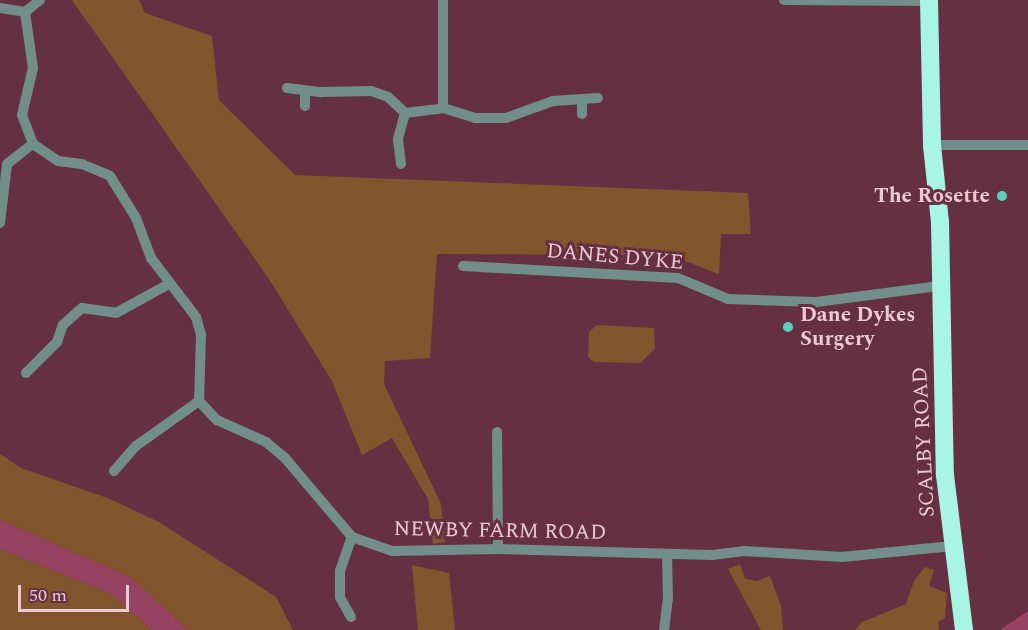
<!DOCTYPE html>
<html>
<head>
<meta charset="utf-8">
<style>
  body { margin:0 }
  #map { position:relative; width:1028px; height:630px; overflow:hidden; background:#653042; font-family:Spectral,serif }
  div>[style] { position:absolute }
  .green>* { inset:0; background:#83552c }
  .water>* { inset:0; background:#964361 }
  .minor>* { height:10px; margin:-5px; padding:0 5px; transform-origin:5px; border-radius:5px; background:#718f88 }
  .highway>* { height:18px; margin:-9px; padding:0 9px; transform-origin:9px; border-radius:9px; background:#a8f5e4 }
  .dots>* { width:16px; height:16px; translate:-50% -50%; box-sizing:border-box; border:3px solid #653042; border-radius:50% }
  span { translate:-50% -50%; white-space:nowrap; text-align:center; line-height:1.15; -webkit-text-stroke:6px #653042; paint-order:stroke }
  .poi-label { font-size:21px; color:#eccad3; font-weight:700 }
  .right { translate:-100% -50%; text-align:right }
  .left { translate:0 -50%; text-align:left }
  .street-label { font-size:21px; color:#eccad3 }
  .scale { position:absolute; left:18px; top:585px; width:111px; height:27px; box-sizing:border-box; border:3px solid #eccad3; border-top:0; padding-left:8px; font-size:18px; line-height:21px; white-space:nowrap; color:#eccad3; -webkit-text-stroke:4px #653042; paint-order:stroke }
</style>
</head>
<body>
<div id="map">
  <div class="green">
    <div style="clip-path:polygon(72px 0,139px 0,145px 13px,212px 36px,219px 100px,295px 175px,748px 193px,751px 234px,721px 234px,719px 274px,669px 255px,437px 254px,430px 358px,385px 361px,384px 384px,441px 504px,445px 542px,433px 544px,428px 499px,392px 438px,362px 455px,332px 381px,269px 279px)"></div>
    <div style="clip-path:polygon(597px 325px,654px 328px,655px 349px,640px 363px,594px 362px,588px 357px,589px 332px)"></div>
    <div style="clip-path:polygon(0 454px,21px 468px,110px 499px,159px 522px,276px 597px,293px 630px,188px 630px,130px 577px,0 520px)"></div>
    <div style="clip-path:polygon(0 549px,112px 594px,152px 630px,0 630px)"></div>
    <div style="clip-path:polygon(740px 564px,745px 579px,757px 581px,770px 576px,781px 606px,783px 630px,761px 630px,728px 569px)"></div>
    <div style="clip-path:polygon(412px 565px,449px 573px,455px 630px,418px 630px)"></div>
    <div style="clip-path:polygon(925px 567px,934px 570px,929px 586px,947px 593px,945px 618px,938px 622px,939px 630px,855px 630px,862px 622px,906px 604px,914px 581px)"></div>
  </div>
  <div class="water">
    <div style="clip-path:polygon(0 520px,130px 577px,188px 630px,152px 630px,112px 594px,0 549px)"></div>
    <div style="clip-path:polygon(1028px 611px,1028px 630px,1000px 630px,1003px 628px)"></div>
  </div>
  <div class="minor">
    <div style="left:40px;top:0;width:19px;rotate:141deg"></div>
    <div style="left:25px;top:12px;width:57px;rotate:81.9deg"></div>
    <div style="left:33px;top:68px;width:48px;rotate:103.2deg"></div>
    <div style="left:22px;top:115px;width:31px;rotate:69deg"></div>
    <div style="left:33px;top:144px;width:30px;rotate:34deg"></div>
    <div style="left:58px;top:161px;width:24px;rotate:7deg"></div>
    <div style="left:82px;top:164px;width:30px;rotate:23deg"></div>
    <div style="left:110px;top:176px;width:49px;rotate:58.2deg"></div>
    <div style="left:136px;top:218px;width:43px;rotate:69.4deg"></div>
    <div style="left:151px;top:258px;width:74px;rotate:52.7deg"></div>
    <div style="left:196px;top:317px;width:19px;rotate:74deg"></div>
    <div style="left:201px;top:335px;width:66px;rotate:91.7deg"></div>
    <div style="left:199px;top:401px;width:26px;rotate:47deg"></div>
    <div style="left:217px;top:420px;width:54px;rotate:24.2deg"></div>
    <div style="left:266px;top:442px;width:25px;rotate:40deg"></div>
    <div style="left:285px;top:458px;width:104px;rotate:49.7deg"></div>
    <div style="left:352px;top:537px;width:42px;rotate:19.3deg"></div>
    <div style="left:392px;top:551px;width:106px;rotate:-1.1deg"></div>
    <div style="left:498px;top:549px;width:214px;rotate:1.6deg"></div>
    <div style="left:712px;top:555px;width:32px;rotate:-7deg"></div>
    <div style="left:744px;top:551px;width:98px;rotate:3.5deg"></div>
    <div style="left:842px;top:557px;width:111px;rotate:-5.7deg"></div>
    <div style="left:443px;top:0;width:108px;rotate:90deg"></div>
    <div style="left:443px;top:108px;width:34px;rotate:17deg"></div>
    <div style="left:475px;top:118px;width:31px"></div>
    <div style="left:506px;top:118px;width:50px;rotate:-19.9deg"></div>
    <div style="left:553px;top:101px;width:45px;rotate:-3.8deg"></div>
    <div style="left:784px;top:0;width:145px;rotate:0.4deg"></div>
    <div style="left:0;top:8px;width:25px;rotate:9deg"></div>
    <div style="left:287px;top:88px;width:35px;rotate:7deg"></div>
    <div style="left:322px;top:92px;width:49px;rotate:-1.2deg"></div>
    <div style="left:371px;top:91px;width:18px;rotate:19deg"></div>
    <div style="left:388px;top:97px;width:23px;rotate:43deg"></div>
    <div style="left:305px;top:92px;width:14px;rotate:90deg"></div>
    <div style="left:582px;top:114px;width:15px;rotate:-90deg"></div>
    <div style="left:932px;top:145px;width:96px"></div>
    <div style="left:401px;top:164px;width:25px;rotate:-97deg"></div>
    <div style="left:398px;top:139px;width:27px;rotate:-75deg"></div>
    <div style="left:405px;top:113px;width:38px;rotate:-7deg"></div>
    <div style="left:0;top:223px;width:59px;rotate:-83.2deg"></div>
    <div style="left:7px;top:164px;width:33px;rotate:-38deg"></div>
    <div style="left:463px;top:266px;width:215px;rotate:3.2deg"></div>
    <div style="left:678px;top:278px;width:54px;rotate:22.8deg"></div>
    <div style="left:728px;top:299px;width:88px;rotate:2deg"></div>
    <div style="left:816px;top:302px;width:125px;rotate:-7.4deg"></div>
    <div style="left:26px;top:373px;width:44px;rotate:-45deg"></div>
    <div style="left:57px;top:342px;width:18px;rotate:-71deg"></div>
    <div style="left:63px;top:325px;width:25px;rotate:-42deg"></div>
    <div style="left:82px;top:308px;width:34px;rotate:8deg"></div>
    <div style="left:116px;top:313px;width:60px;rotate:-28.7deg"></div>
    <div style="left:497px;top:432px;width:117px;rotate:89.5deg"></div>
    <div style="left:114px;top:471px;width:33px;rotate:-49deg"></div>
    <div style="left:136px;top:446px;width:77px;rotate:-35.5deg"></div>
    <div style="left:351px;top:617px;width:23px;rotate:-119deg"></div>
    <div style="left:340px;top:597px;width:26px;rotate:-90deg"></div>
    <div style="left:340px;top:571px;width:36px;rotate:-71deg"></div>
    <div style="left:664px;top:630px;width:31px;rotate:-83deg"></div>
    <div style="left:668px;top:599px;width:45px;rotate:-91.3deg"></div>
  </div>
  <div class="highway">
    <div style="left:929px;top:0;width:145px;rotate:88.8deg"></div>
    <div style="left:932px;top:145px;width:77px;rotate:84.1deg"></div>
    <div style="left:940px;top:222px;width:253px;rotate:88.9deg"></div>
    <div style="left:945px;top:475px;width:156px;rotate:83deg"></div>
  </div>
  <div class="dots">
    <div style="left:1002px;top:196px;background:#5cceba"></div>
    <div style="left:788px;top:327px;background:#5cceba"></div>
  </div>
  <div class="poi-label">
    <span class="right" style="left:990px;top:196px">The Rosette</span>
    <span class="left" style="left:800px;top:327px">Dane Dykes<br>Surgery</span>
  </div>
  <div class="street-label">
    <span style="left:615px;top:257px;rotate:5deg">DANES DYKE</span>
    <span style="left:924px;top:442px;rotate:-93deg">SCALBY ROAD</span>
    <span style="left:500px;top:531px;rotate:1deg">NEWBY FARM ROAD</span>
  </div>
  <div class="scale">50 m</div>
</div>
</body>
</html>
